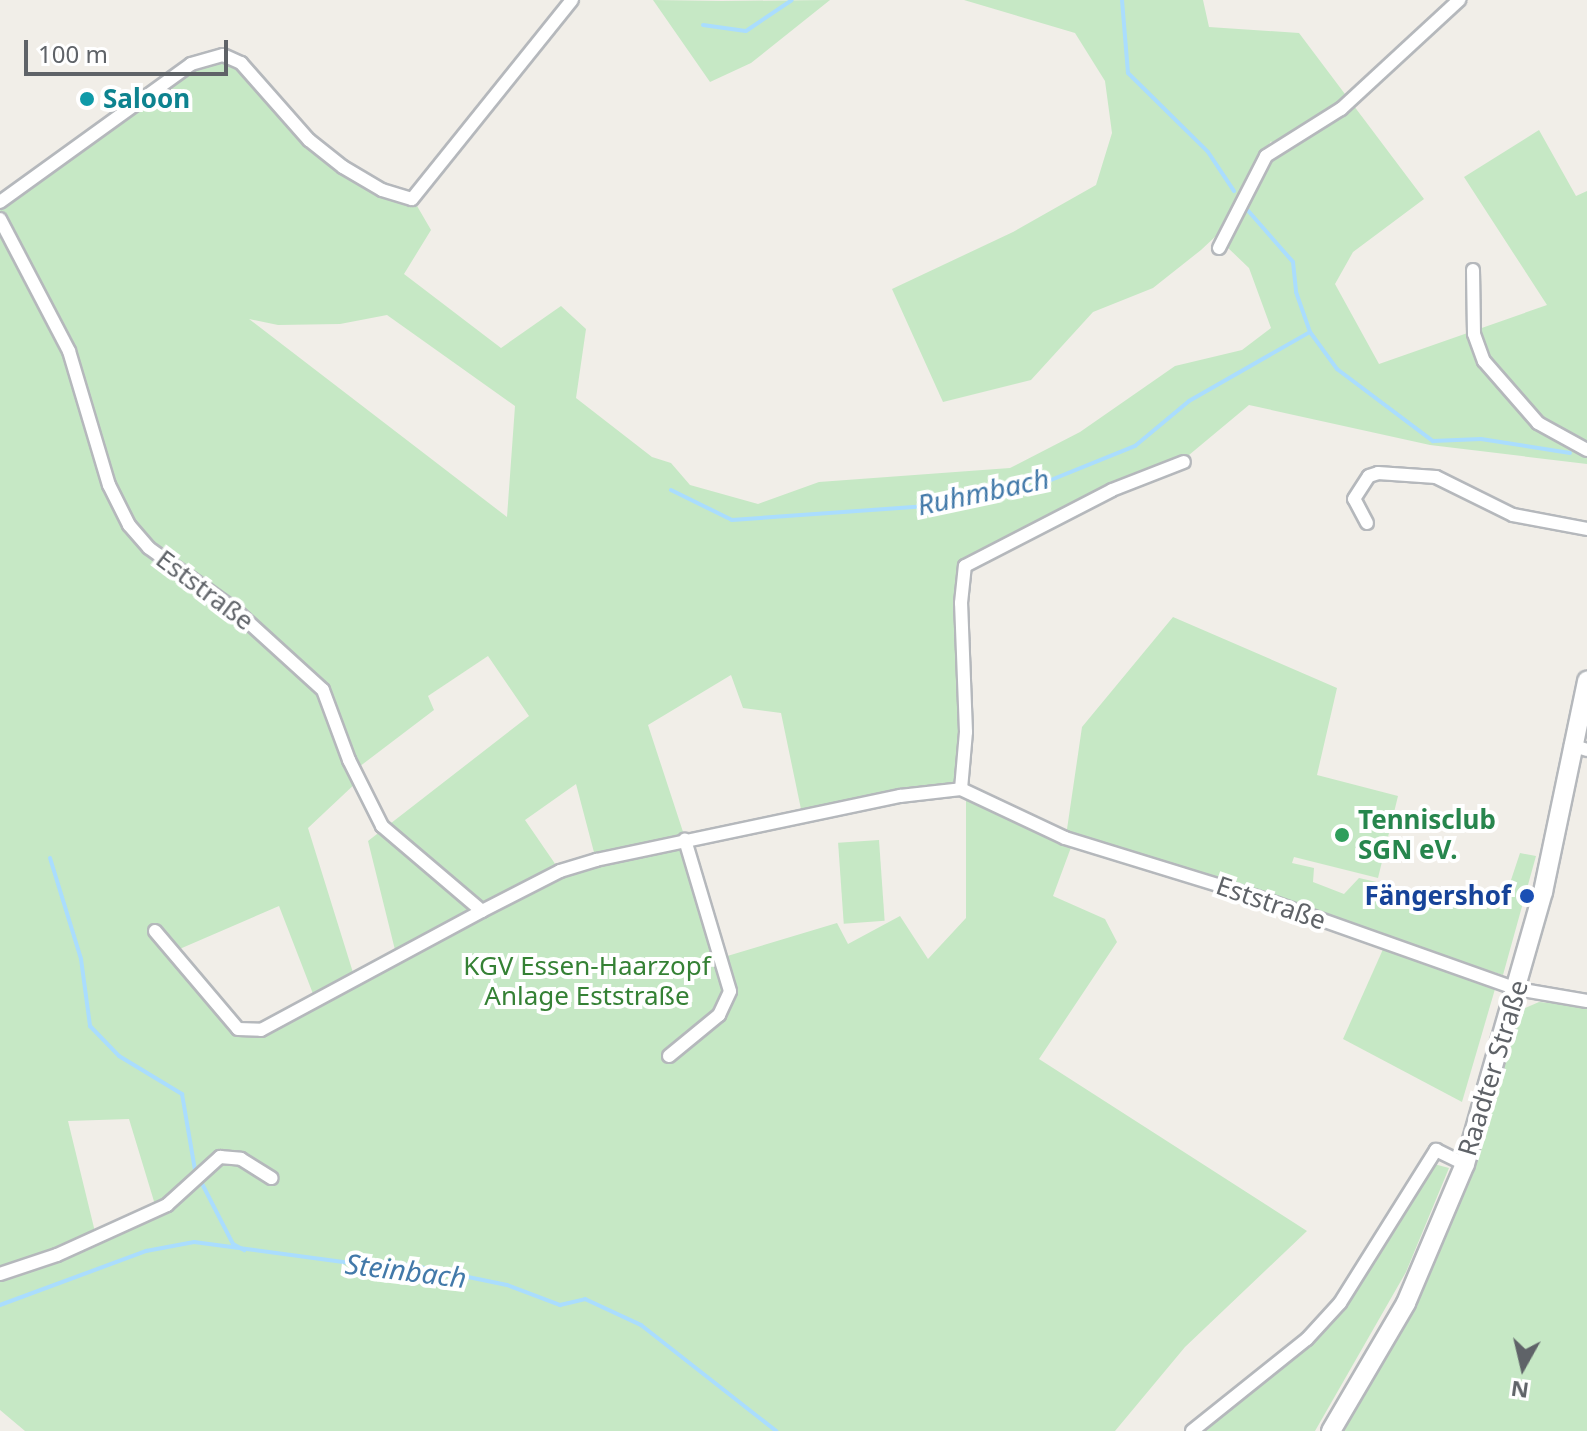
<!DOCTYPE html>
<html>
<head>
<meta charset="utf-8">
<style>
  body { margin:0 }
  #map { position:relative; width:1587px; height:1431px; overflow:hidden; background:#f1eee8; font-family:"Noto Sans",sans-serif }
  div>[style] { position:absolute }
  .green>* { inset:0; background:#c6e8c5; transform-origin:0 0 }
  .stream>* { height:4px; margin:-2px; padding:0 2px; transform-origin:2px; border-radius:2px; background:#aaddfe }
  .roads { filter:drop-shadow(2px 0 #b5b8bc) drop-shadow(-2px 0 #b5b8bc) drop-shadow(0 2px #b5b8bc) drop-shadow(0 -2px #b5b8bc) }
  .street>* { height:12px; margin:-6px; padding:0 6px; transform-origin:6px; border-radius:6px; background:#fff }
  .secondary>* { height:18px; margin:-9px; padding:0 9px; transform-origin:9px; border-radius:9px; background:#fff }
  .dots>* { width:22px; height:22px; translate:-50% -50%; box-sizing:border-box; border:4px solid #fff; border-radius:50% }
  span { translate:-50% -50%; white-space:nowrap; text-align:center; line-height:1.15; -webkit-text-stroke:8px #fff; paint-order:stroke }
  .culture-label { font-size:26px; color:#0d838f; font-weight:700 }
  .left { translate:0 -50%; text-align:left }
  .street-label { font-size:26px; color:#5f6368 }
  .leisure-label { font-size:26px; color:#27864d; font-weight:700 }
  .transit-label { font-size:26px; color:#164399; font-weight:700 }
  .right { translate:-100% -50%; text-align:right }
  .park-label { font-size:26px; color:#358135 }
  .water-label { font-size:28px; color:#4279a9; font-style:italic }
  .north { position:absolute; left:1483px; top:1327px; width:80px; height:80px; -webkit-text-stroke:6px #fff; paint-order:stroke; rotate:188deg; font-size:22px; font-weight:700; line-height:32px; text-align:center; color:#5f6368 }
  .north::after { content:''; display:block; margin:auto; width:28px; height:36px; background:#5f6368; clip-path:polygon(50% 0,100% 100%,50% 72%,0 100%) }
  .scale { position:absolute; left:24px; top:40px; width:204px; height:36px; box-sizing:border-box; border:4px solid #5f6368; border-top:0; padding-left:10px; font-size:24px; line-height:28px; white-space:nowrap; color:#5f6368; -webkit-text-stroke:6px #fff; paint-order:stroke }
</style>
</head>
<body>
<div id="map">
  <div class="green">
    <div style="clip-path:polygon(653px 0,722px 1px,830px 0,751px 63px,710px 82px)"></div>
    <div style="clip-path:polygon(evenodd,964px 0,1203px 0,1209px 27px,1299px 33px,1424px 199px,1353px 252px,1335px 284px,1379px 364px,1547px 305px,1464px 177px,1539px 130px,1576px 196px,1587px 191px,1587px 464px,1430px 445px,1249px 405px,1183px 460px,963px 565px,964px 731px,959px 787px,802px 814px,781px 713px,743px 708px,731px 675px,648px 725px,724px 957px,837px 923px,848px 944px,900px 916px,928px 959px,966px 918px,966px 793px,1073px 842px,1053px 896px,1105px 919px,1117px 942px,1039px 1059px,1307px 1231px,1185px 1347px,1115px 1431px,25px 1431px,0 1410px,0 202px,201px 59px,240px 63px,342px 168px,413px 199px,431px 230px,404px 274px,501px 348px,561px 306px,586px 329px,576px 398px,652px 457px,671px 463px,690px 485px,758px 504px,819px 482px,1010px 468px,1080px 432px,1175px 366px,1242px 350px,1271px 328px,1249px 268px,1226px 246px,1260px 171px,1278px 153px,1271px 141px,1217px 235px,1201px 250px,1153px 288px,1093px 312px,1031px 380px,943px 402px,892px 289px,1013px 232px,1096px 185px,1112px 133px,1105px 81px,1075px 33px,964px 0,387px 315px,515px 406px,507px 517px,249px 319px,278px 325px,340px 324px,387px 315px,964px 0,488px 656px,529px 716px,368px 841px,397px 958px,355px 979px,308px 828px,358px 781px,322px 691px,355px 770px,434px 710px,428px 696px,488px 656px,964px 0,576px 784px,596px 860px,560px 871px,525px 820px,576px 784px,964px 0,279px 906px,315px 999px,275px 1021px,238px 1029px,168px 954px,279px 906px,964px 0,129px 1119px,156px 1208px,238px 1149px,155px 1210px,96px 1236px,68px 1121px,129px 1119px)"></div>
    <div style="clip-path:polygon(1173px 617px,1337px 688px,1317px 775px,1398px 796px,1378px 878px,1294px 857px,1292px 863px,1314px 868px,1313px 882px,1344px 894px,1359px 878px,1451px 899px,1504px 901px,1520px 853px,1536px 856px,1503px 975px,1066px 836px,1082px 727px)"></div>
    <div style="left:879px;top:840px;width:81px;height:41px;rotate:86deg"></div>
    <div style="clip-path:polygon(1384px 947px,1495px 989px,1462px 1102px,1343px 1039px)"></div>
    <div style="clip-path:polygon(1539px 1002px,1587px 1006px,1587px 1431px,1338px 1431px,1469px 1166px,1523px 1009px)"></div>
    <div style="clip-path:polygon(1434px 1164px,1449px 1168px,1406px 1272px,1315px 1431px,1196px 1431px,1307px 1341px)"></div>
  </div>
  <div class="stream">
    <div style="left:1122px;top:0;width:73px;rotate:85.3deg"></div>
    <div style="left:1128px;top:73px;width:112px;rotate:44.6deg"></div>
    <div style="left:1208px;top:152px;width:47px;rotate:56.3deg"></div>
    <div style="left:703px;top:25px;width:43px;rotate:7.9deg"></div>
    <div style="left:746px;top:31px;width:55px;rotate:-34deg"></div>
    <div style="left:1244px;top:206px;width:74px;rotate:48.8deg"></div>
    <div style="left:1293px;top:262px;width:30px;rotate:84deg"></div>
    <div style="left:1296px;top:292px;width:42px;rotate:70.7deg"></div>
    <div style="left:1310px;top:332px;width:46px;rotate:53.9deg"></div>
    <div style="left:1337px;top:369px;width:120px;rotate:36.9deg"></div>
    <div style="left:1433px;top:441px;width:48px;rotate:-2.4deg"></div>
    <div style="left:1481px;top:439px;width:90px;rotate:8.9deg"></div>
    <div style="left:671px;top:490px;width:68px;rotate:26.2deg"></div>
    <div style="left:732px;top:520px;width:196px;rotate:-4.1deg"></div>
    <div style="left:928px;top:506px;width:110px;rotate:-10.5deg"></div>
    <div style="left:1036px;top:486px;width:107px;rotate:-22deg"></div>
    <div style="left:1135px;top:446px;width:70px;rotate:-39.8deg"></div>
    <div style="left:1189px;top:401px;width:139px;rotate:-29.7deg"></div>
    <div style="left:50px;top:858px;width:106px;rotate:72.9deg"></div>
    <div style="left:81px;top:959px;width:68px;rotate:82.3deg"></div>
    <div style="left:90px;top:1026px;width:42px;rotate:46deg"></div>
    <div style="left:119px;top:1056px;width:74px;rotate:31.1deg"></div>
    <div style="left:182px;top:1094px;width:77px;rotate:80.3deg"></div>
    <div style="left:195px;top:1170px;width:83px;rotate:62.8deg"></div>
    <div style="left:233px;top:1244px;width:13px;rotate:29deg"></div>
    <div style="left:0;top:1305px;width:156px;rotate:-20.3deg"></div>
    <div style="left:146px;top:1251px;width:49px;rotate:-10.6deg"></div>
    <div style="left:194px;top:1242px;width:158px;rotate:7.6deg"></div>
    <div style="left:351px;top:1263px;width:59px;rotate:1.9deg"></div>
    <div style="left:410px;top:1265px;width:99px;rotate:11.7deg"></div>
    <div style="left:507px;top:1285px;width:57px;rotate:20.7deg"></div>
    <div style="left:560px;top:1305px;width:26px;rotate:-13deg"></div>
    <div style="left:585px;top:1299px;width:62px;rotate:24.9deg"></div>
    <div style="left:641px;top:1325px;width:172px;rotate:38.1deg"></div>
  </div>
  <div class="roads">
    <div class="street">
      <div style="left:0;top:202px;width:236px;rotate:-35.8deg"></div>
      <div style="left:191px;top:64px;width:33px;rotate:-16deg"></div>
      <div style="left:223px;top:55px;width:20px;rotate:24deg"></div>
      <div style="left:241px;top:63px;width:103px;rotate:48.6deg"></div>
      <div style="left:309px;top:140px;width:43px;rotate:38.5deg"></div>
      <div style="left:343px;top:167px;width:45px;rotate:30.5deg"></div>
      <div style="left:382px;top:190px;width:31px;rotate:17deg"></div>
      <div style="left:412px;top:199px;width:255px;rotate:-51.2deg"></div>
      <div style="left:0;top:219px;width:149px;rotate:62.4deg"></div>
      <div style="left:69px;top:351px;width:140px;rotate:73.4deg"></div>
      <div style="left:109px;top:485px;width:45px;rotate:63.4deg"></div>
      <div style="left:129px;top:525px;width:30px;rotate:49deg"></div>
      <div style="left:149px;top:548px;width:105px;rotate:35.7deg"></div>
      <div style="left:234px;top:609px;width:120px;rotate:42.3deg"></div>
      <div style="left:323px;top:690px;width:75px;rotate:69.6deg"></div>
      <div style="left:349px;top:760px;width:74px;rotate:63.4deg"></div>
      <div style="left:382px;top:826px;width:131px;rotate:40.4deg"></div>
      <div style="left:482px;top:911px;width:88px;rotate:-27.1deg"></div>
      <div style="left:560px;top:871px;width:38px;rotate:-17deg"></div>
      <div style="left:596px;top:860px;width:311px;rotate:-11.9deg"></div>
      <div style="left:900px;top:796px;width:61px;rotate:-6.5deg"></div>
      <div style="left:961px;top:789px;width:115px;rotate:25.2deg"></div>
      <div style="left:1065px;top:838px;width:207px;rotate:17.1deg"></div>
      <div style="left:1263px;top:899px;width:269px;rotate:19.5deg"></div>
      <div style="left:1517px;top:989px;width:71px;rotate:9.7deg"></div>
      <div style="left:1219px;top:248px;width:103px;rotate:-62.9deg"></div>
      <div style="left:1266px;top:156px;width:89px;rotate:-32.1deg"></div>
      <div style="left:1341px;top:109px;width:161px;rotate:-42.7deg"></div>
      <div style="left:1473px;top:270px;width:64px;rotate:89.1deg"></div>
      <div style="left:1474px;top:334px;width:29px;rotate:70deg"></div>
      <div style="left:1484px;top:361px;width:82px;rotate:48.9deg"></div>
      <div style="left:1538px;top:423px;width:56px;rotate:28.9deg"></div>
      <div style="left:1367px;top:523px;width:27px;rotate:-118deg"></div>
      <div style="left:1354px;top:499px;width:27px;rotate:-57deg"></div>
      <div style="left:1369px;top:476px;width:9px;rotate:-18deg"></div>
      <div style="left:1378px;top:473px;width:58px;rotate:3.9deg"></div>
      <div style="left:1436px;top:477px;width:86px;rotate:26.3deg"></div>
      <div style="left:1513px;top:515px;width:75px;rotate:10.7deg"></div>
      <div style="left:1571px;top:745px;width:17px;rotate:17deg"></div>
      <div style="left:961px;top:789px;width:57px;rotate:-85deg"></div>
      <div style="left:966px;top:732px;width:129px;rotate:-92.2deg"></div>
      <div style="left:961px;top:603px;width:37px;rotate:-84deg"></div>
      <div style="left:965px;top:566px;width:165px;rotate:-27.3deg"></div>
      <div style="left:1112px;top:490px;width:77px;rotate:-21.3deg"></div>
      <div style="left:155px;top:931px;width:128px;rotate:49.7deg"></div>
      <div style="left:238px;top:1029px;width:23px;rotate:2deg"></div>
      <div style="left:261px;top:1030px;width:251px;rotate:-28.3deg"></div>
      <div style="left:669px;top:1056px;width:65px;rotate:-39.4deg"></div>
      <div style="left:719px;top:1015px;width:26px;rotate:-65deg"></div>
      <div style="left:730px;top:991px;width:158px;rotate:-106.6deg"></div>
      <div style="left:0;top:1274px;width:60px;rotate:-18.4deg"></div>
      <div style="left:57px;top:1255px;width:121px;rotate:-24.4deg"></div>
      <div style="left:167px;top:1205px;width:72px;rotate:-42.2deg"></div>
      <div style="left:220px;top:1157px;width:21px;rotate:5deg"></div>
      <div style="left:241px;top:1159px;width:36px;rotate:32deg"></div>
      <div style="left:1192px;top:1431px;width:147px;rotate:-38.7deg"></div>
      <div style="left:1307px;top:1339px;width:49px;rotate:-47.5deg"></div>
      <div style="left:1340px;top:1303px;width:181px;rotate:-57.9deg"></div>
      <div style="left:1436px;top:1150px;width:32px;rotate:26deg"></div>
    </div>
    <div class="secondary">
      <div style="left:1331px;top:1431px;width:148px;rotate:-59.6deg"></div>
      <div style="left:1406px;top:1303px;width:151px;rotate:-67deg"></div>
      <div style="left:1465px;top:1164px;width:283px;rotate:-74deg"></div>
      <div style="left:1543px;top:892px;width:216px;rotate:-78.2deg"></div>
    </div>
  </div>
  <div class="dots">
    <div style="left:87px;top:99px;background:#0f9aa8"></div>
    <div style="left:1342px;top:835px;background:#2e9e5b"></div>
    <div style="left:1527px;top:896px;background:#1a4fb4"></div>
  </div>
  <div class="culture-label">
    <span class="left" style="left:103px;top:99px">Saloon</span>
  </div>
  <div class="street-label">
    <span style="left:205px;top:590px;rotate:37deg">Eststraße</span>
    <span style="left:1271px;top:903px;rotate:19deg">Eststraße</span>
    <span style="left:1493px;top:1068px;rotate:-73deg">Raadter Straße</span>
  </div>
  <div class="leisure-label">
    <span class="left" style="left:1358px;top:835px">Tennisclub<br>SGN eV.</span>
  </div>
  <div class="transit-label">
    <span class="right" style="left:1511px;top:896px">Fängershof</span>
  </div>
  <div class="park-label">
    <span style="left:587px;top:981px">KGV Essen-Haarzopf<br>Anlage Eststraße</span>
  </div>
  <div class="water-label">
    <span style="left:983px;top:491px;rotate:-12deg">Ruhmbach</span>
    <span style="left:406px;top:1270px;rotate:7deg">Steinbach</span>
  </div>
  <div class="north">N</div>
  <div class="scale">100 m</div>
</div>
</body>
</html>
